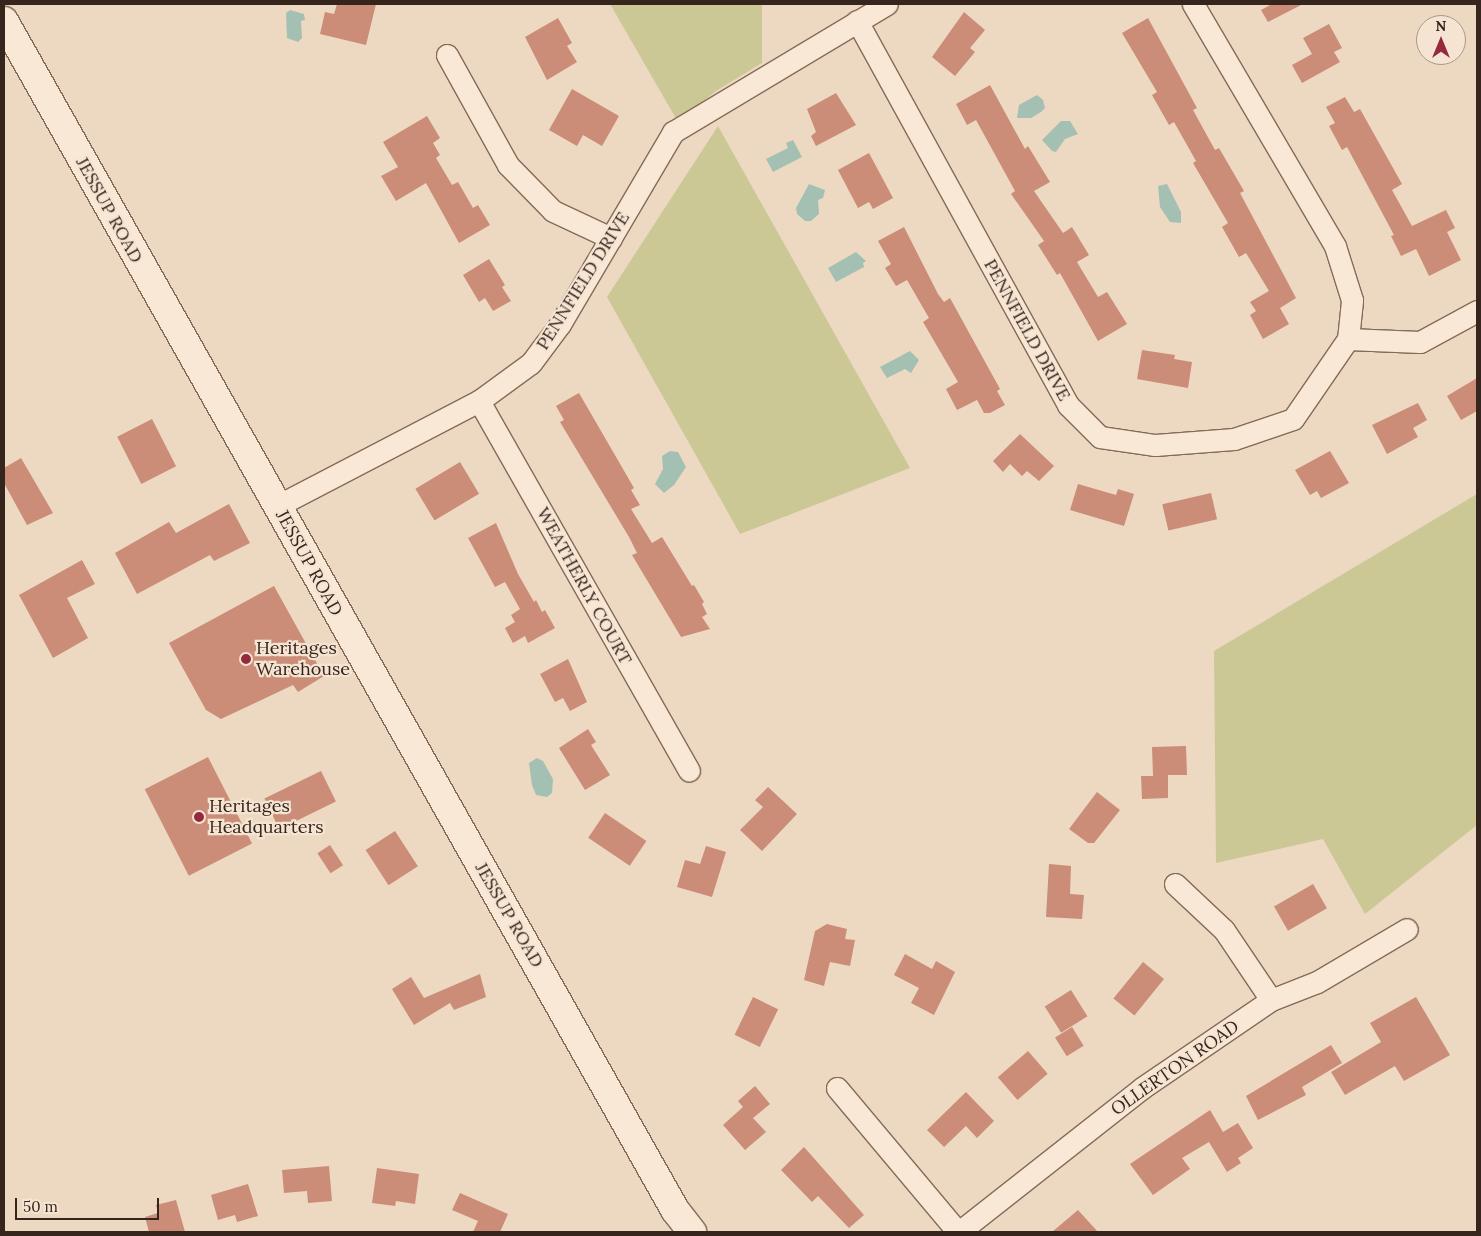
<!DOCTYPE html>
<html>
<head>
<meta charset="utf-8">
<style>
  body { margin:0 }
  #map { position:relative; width:1481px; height:1236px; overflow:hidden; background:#edd9c2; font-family:Lora,serif }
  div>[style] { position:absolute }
  .green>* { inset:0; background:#cbc896 }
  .water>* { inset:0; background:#a4c0b3 }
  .building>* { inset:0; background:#cb8c78; transform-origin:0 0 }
  .roads { filter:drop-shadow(1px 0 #866a59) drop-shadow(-1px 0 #866a59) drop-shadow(0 1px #866a59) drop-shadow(0 -1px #866a59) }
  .street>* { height:21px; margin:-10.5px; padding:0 10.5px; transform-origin:10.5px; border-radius:10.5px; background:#f8e8d5 }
  .secondary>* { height:28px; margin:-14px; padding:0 14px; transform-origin:14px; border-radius:14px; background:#f8e8d5 }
  .dots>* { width:14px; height:14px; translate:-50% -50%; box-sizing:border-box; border:2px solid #f5e4d1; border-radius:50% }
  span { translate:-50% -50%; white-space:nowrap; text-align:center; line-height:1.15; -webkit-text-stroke:4.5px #f5e4d1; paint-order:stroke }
  .street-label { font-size:18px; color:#36251d }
  .poi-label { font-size:18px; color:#36251d }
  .left { translate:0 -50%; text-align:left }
  .frame { position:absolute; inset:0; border:5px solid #36251d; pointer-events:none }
  .north { position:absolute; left:1416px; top:15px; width:50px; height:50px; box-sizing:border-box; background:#f5e4d1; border:1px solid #a99889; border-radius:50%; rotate:0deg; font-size:14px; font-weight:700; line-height:20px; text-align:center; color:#36251d }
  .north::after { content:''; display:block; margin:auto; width:18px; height:22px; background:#942b3d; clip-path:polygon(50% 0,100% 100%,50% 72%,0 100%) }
  .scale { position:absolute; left:15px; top:1198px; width:144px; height:22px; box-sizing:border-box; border:2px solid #36251d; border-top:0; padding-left:6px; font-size:15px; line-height:18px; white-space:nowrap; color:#36251d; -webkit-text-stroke:4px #f5e4d1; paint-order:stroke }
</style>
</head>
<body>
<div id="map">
  <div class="green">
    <div style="clip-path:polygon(610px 4px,762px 4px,762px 63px,716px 91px,678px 122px)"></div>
    <div style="clip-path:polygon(718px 126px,910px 468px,740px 534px,607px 297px)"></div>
    <div style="clip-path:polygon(1477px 494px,1477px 825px,1365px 914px,1323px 839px,1216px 863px,1214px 651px)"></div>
  </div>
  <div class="water">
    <div style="clip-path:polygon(290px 10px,304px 14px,305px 20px,301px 21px,302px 38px,298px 42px,287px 38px,286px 13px)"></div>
    <div style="clip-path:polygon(1037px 95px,1043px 100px,1045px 108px,1041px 112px,1031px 118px,1017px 118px,1019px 105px)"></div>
    <div style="clip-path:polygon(1061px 121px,1070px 121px,1078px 134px,1065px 139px,1056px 152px,1052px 151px,1042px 140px)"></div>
    <div style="clip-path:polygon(793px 140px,802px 157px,773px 172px,766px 159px,788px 148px,786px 143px)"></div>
    <div style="clip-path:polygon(809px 184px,825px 190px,823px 198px,818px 200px,819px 214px,811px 221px,805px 221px,797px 214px,796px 208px)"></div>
    <div style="clip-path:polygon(1167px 184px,1181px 212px,1181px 223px,1170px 222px,1160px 207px,1158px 186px)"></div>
    <div style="clip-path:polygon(856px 252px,866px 261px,863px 263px,864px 267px,836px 282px,828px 268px)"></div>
    <div style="clip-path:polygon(910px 351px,919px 360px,911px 373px,905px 369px,887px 378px,880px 367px)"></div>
    <div style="clip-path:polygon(670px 451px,678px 452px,686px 467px,674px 485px,664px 493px,655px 484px,663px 469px,662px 456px)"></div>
    <div style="clip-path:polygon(537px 758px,543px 761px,553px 779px,552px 793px,547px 797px,536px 795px,532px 785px,529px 763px)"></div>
  </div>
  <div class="building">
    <div style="clip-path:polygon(337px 4px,376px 4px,366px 45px,320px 34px,325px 12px,334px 14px)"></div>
    <div style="clip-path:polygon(1272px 4px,1303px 4px,1268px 22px,1261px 10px)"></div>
    <div style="clip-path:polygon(964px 12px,985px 30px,970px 48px,975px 52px,955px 76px,932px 57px)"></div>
    <div style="clip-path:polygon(558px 18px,572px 43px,567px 46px,577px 62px,547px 80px,525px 37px)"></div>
    <div style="clip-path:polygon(1148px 18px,1197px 108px,1193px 110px,1215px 150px,1219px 148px,1244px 191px,1240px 193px,1296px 298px,1280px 308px,1289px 324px,1263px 339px,1250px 315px,1256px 311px,1250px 302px,1269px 291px,1246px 253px,1239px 257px,1222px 227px,1228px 223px,1193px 163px,1196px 161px,1174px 122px,1169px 125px,1152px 95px,1157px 92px,1122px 33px)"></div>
    <div style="clip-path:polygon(1329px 24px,1342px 48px,1334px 52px,1340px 62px,1302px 83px,1292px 65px,1312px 54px,1303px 38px)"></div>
    <div style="clip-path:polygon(990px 85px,1025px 149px,1028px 146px,1050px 182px,1034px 191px,1063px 233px,1072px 227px,1089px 255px,1077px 262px,1098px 297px,1107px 292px,1127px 324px,1098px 341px,1060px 273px,1057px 275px,1038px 245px,1044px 241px,1011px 194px,1015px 191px,976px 120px,967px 125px,956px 104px)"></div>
    <div style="clip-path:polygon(572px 89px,619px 116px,602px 146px,583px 135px,577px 146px,549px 130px)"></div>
    <div style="clip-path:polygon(836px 93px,856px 125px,816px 146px,811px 136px,816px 132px,807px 109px)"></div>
    <div style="clip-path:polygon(1345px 97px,1354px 112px,1360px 109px,1402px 184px,1392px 190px,1412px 226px,1446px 210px,1455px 228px,1447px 232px,1461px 260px,1429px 276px,1416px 249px,1401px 256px,1391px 236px,1394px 235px,1347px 147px,1342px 150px,1329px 126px,1335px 123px,1326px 107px)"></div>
    <div style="clip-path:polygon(427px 116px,440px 138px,433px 143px,440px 155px,436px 158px,452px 185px,458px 182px,473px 208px,478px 205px,490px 225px,459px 243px,426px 183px,396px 201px,381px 176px,398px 167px,383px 142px)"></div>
    <div style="clip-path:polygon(869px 153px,893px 198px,873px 209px,869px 202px,858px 208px,838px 170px)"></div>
    <div style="clip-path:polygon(904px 227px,938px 294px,944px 302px,950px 298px,1000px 389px,997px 391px,1005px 405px,990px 413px,984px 413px,977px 400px,957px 410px,946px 389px,958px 382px,923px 322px,929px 318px,907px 280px,896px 286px,885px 268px,891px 264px,878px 241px)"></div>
    <div style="clip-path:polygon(489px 259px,505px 285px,502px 287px,511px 301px,493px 311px,485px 298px,479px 302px,463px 275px)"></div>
    <div style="clip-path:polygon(1142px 350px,1175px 355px,1174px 359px,1192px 362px,1188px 388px,1137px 379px)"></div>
    <div style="clip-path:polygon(1477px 378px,1477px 411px,1461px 420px,1447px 396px)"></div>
    <div style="clip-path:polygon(579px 393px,634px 488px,631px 490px,640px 505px,631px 509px,652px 543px,662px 537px,692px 586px,694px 585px,704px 602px,702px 604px,707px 614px,702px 617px,710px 629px,681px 637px,632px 555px,637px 553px,629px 537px,560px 422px,564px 420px,556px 406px)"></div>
    <div style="clip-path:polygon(1418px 403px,1427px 420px,1413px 428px,1418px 437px,1387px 454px,1372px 425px)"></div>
    <div style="left:152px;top:419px;width:53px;height:39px;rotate:63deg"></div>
    <div style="clip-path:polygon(1020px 434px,1054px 466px,1039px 481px,1027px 471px,1022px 476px,1010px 464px,1003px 472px,993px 461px)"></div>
    <div style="clip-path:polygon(1330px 451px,1349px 483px,1321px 498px,1317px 491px,1310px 495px,1295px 470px)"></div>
    <div style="clip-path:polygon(21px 458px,53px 513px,27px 525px,4px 483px,4px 468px)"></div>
    <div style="left:460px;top:462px;width:37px;height:52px;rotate:59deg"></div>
    <div style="clip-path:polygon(1078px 484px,1116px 495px,1118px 489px,1134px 494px,1124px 526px,1070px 510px)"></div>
    <div style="left:1211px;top:493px;width:27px;height:50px;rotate:77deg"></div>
    <div style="clip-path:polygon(229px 504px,250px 543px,214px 561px,210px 555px,137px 594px,115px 553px,169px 522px,176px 533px)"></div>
    <div style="clip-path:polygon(496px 523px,518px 574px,534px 602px,536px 600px,542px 612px,545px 610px,555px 628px,528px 643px,525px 636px,513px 643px,505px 628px,515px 622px,511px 615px,520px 609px,505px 582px,495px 587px,468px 538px)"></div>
    <div style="clip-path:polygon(82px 560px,95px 584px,67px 598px,88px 638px,53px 658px,19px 595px)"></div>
    <div style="clip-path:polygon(274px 586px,324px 676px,298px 692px,293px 685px,221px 719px,206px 710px,169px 643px)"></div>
    <div style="clip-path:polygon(568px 659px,587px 702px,570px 711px,563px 698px,555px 702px,540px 674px)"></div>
    <div style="clip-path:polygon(588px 729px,596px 742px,591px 745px,610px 775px,585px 790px,559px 748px)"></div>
    <div style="clip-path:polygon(1186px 746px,1187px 775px,1168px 775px,1168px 798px,1142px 799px,1141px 776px,1153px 776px,1152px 747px)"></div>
    <div style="left:208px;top:757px;width:97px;height:71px;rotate:63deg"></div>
    <div style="left:321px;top:771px;width:34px;height:63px;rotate:64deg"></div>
    <div style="clip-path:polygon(768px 787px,797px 814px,762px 851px,740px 830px,763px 807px,755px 800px)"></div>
    <div style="clip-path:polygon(1097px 792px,1120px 810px,1094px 843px,1088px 843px,1069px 829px)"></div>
    <div style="left:605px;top:813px;width:50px;height:30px;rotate:34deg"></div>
    <div style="left:395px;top:831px;width:42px;height:35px;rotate:57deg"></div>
    <div style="left:330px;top:845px;width:24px;height:15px;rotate:57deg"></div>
    <div style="clip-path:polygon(706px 846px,726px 852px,712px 897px,677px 887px,685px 860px,700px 864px)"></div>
    <div style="clip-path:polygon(1049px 864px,1071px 866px,1070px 894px,1084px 895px,1082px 919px,1046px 917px)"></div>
    <div style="left:1313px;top:884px;width:28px;height:45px;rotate:60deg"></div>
    <div style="clip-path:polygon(827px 924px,847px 929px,845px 939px,855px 940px,850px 966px,830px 962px,824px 986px,804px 980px,815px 931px)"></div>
    <div style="clip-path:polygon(905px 954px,932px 969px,936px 961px,955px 972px,934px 1015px,911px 1003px,919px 988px,894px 975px)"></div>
    <div style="left:1143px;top:962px;width:27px;height:47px;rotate:39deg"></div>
    <div style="clip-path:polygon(480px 974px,486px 997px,454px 1010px,450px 1003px,414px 1025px,392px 989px,411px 977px,424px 998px)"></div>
    <div style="left:1071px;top:990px;width:31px;height:31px;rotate:58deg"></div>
    <div style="left:753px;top:997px;width:28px;height:42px;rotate:26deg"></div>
    <div style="clip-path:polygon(1416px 997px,1450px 1055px,1404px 1081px,1395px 1066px,1345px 1095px,1331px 1072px,1381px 1042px,1370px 1023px)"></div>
    <div style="left:1072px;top:1027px;width:22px;height:20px;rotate:58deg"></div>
    <div style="clip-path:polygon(1331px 1045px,1342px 1063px,1302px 1087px,1306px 1095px,1258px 1120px,1246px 1096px)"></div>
    <div style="left:1028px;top:1051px;width:30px;height:40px;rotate:49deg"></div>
    <div style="clip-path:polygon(755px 1086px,770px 1104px,753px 1118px,766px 1132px,745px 1150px,723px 1125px,743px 1107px,738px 1101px)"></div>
    <div style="clip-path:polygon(966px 1092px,994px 1121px,977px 1138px,966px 1126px,944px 1147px,927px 1130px)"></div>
    <div style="clip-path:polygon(1210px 1110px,1223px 1132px,1238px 1123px,1253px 1148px,1238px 1158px,1241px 1163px,1227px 1172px,1209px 1142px,1182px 1158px,1190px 1169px,1153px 1195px,1130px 1164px)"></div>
    <div style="clip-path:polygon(804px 1147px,864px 1215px,849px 1228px,818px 1196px,812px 1202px,781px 1170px)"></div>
    <div style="clip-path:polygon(329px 1166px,332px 1201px,308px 1203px,307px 1191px,284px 1193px,282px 1170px)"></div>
    <div style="clip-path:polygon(377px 1168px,419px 1174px,415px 1204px,396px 1201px,395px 1206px,372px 1203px)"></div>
    <div style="clip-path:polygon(248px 1184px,258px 1216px,237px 1222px,235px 1215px,218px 1220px,211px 1195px)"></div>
    <div style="clip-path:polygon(460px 1193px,508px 1214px,500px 1232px,473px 1232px,478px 1221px,452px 1210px)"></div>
    <div style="clip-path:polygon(176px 1200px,185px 1232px,149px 1232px,145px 1217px,158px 1213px,156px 1205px)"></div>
    <div style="clip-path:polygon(1078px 1210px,1098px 1232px,1052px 1232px)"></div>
  </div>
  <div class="roads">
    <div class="street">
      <div style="left:857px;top:21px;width:438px;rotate:61.2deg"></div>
      <div style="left:1068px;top:405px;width:45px;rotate:45deg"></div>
      <div style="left:1100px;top:437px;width:56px;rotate:8.3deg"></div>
      <div style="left:1155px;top:445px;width:79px;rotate:-4.3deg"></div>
      <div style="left:1234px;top:439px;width:62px;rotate:-18.7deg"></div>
      <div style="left:1293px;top:419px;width:97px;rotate:-55.5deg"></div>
      <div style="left:1348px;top:339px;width:39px;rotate:-84deg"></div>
      <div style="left:1352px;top:300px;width:57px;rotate:-107.5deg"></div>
      <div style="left:1335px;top:246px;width:281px;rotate:-120.4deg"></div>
      <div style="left:447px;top:55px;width:126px;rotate:61deg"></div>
      <div style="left:508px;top:165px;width:64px;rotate:45.6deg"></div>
      <div style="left:553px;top:211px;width:64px;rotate:25deg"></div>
      <div style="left:1348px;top:339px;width:72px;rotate:2.4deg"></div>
      <div style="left:1420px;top:342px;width:65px;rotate:-28.5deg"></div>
      <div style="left:479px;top:401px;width:425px;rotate:60.4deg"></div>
      <div style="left:277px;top:506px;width:228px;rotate:-27.5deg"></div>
      <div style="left:479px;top:401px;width:64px;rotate:-36.2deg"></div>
      <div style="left:531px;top:363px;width:49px;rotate:-53.4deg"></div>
      <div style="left:560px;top:324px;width:223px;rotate:-59.5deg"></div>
      <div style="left:673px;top:132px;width:249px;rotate:-30.9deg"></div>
      <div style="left:1175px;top:884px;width:67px;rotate:43.2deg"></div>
      <div style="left:1224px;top:930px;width:84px;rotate:56.1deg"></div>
      <div style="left:837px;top:1088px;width:188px;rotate:50deg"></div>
      <div style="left:959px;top:1232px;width:233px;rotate:-38.2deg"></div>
      <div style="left:1142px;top:1088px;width:156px;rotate:-34.3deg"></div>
      <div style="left:1271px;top:1000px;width:49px;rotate:-21.4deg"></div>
      <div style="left:1317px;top:982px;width:104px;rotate:-30.5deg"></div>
    </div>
    <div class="secondary">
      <div style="left:4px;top:21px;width:1365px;rotate:60.56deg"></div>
      <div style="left:675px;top:1210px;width:28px;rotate:52deg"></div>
    </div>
  </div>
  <div class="dots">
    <div style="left:246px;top:659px;background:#942b3d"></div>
    <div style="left:199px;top:817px;background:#942b3d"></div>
  </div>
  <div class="street-label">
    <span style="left:109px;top:210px;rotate:61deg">JESSUP ROAD</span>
    <span style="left:583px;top:281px;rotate:-58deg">PENNFIELD DRIVE</span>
    <span style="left:1027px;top:330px;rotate:61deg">PENNFIELD DRIVE</span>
    <span style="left:309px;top:563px;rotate:61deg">JESSUP ROAD</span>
    <span style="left:584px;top:586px;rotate:61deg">WEATHERLY COURT</span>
    <span style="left:509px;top:915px;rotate:60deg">JESSUP ROAD</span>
    <span style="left:1175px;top:1068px;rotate:-35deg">OLLERTON ROAD</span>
  </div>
  <div class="poi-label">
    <span class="left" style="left:256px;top:659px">Heritages<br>Warehouse</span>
    <span class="left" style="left:209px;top:817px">Heritages<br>Headquarters</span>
  </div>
  <div class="frame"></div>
  <div class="north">N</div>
  <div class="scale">50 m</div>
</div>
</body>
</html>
